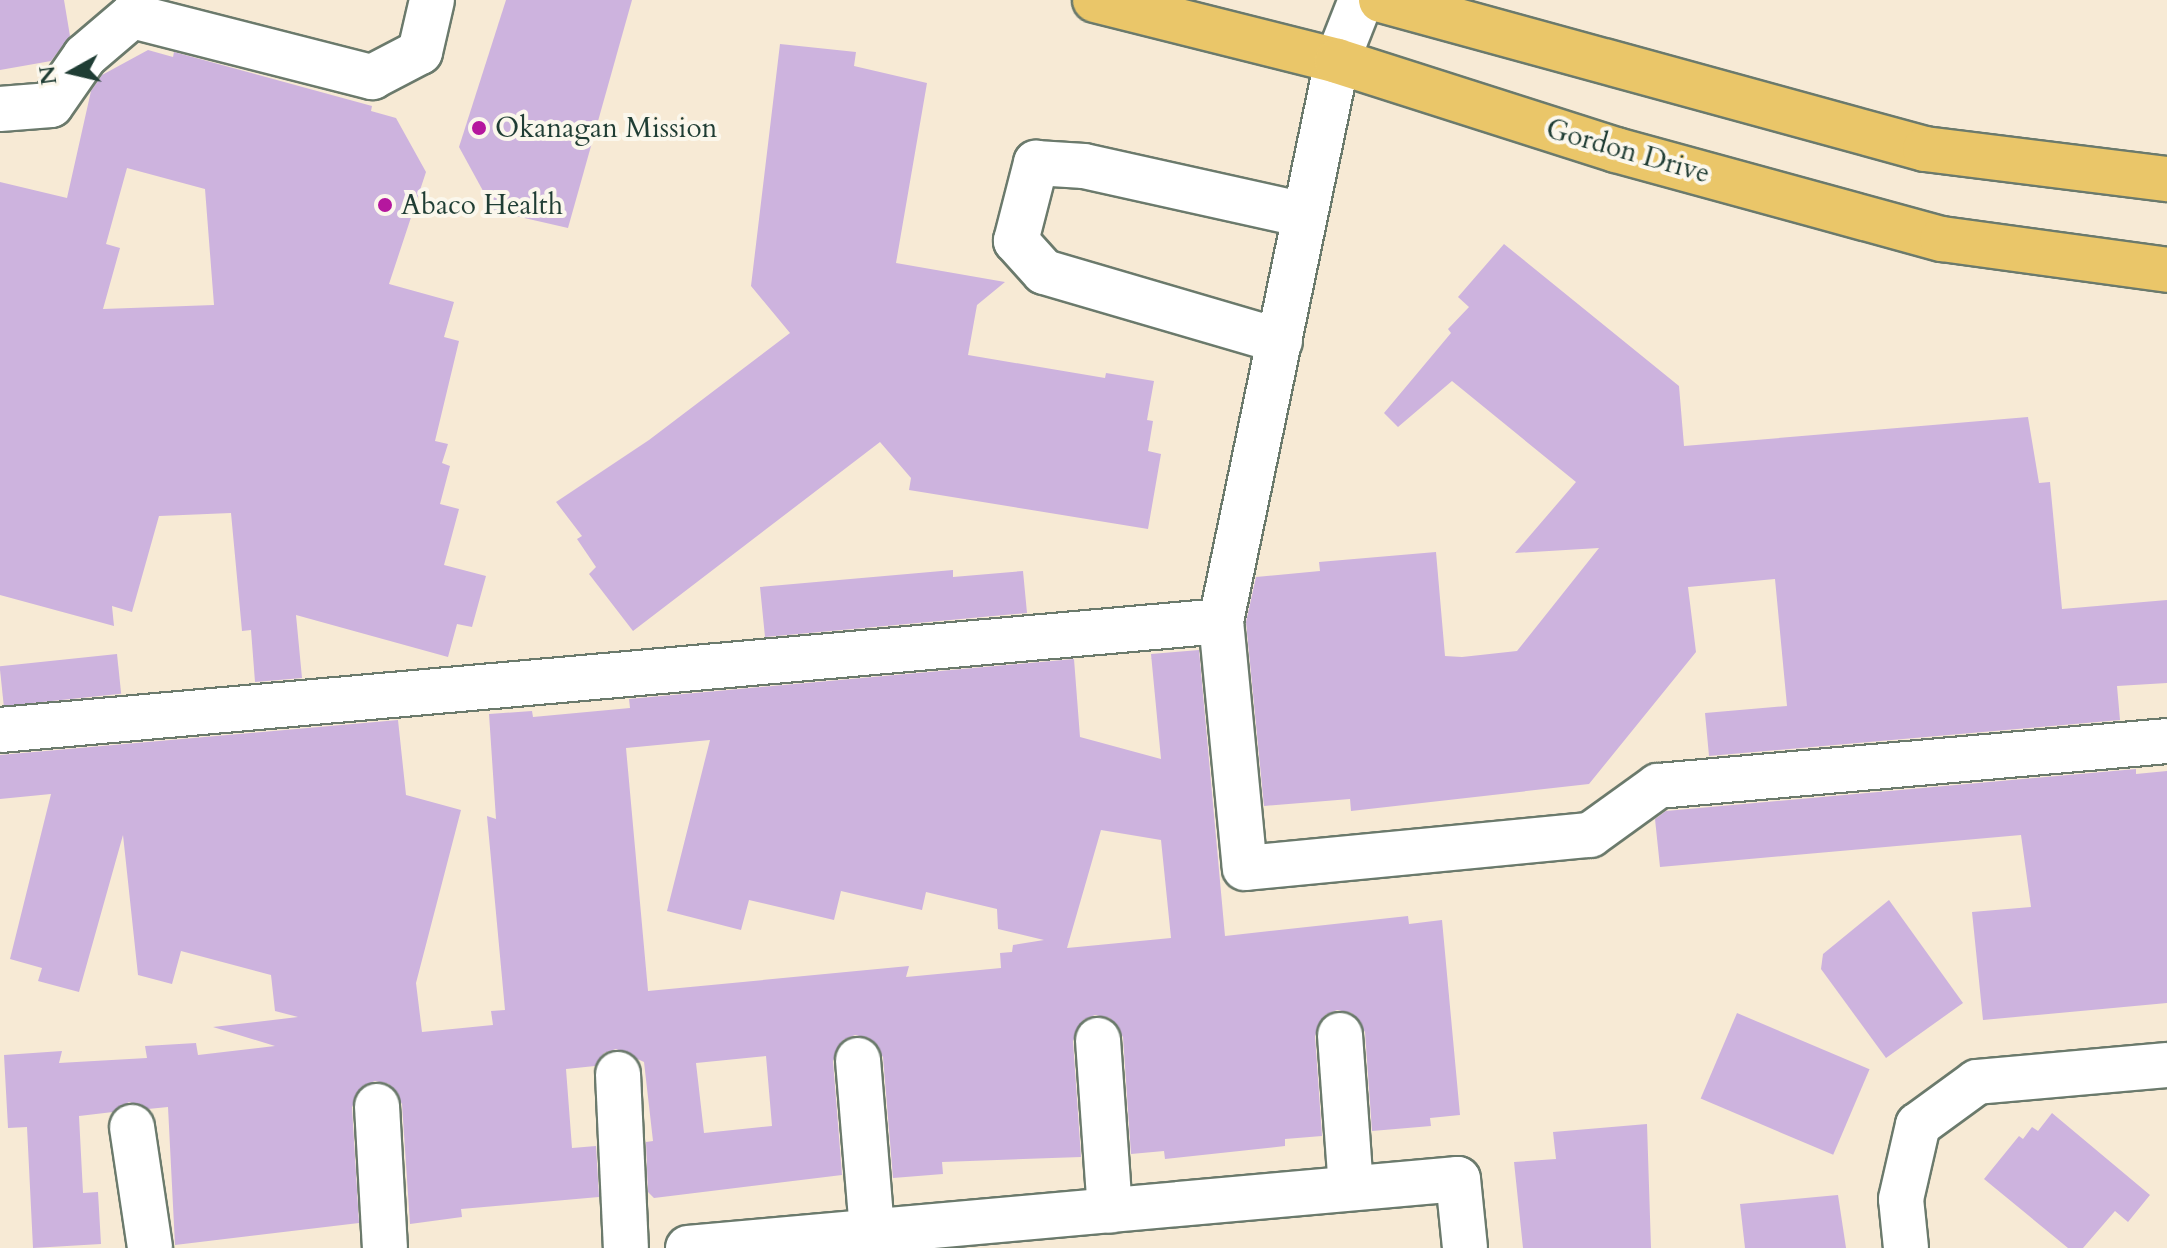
<!DOCTYPE html>
<html>
<head>
<meta charset="utf-8">
<style>
  body { margin:0 }
  #map { position:relative; width:2167px; height:1248px; overflow:hidden; background:#f7ead5; font-family:Cardo,serif }
  div>[style] { position:absolute }
  .building>* { inset:0; background:#cdb3de; transform-origin:0 0 }
  .roads { filter:drop-shadow(2px 0 #6b7a6c) drop-shadow(-2px 0 #6b7a6c) drop-shadow(0 2px #6b7a6c) drop-shadow(0 -2px #6b7a6c) }
  .minor>* { height:44px; margin:-22px; padding:0 22px; transform-origin:22px; border-radius:22px; background:#fff }
  .major>* { height:44px; margin:-22px; padding:0 22px; transform-origin:22px; border-radius:22px; background:#eac669 }
  .dots>* { width:22px; height:22px; translate:-50% -50%; box-sizing:border-box; border:4px solid #fbf7ec; border-radius:50% }
  span { translate:-50% -50%; white-space:nowrap; text-align:center; line-height:1.15; -webkit-text-stroke:8px #fbf7ec; paint-order:stroke }
  .poi-label { font-size:28px; color:#1f3d34 }
  .left { translate:0 -50%; text-align:left }
  .street-label { font-size:28px; color:#1f3d34 }
  .north { position:absolute; left:32px; top:32px; width:80px; height:80px; -webkit-text-stroke:6px #fbf7ec; paint-order:stroke; rotate:262deg; font-size:22px; font-weight:700; line-height:32px; text-align:center; color:#1f3d34 }
  .north::after { content:''; display:block; margin:auto; width:28px; height:36px; background:#1f3d34; clip-path:polygon(50% 0,100% 100%,50% 72%,0 100%) }
</style>
</head>
<body>
<div id="map">
  <div class="building">
    <div style="clip-path:polygon(0 0,64px 0,70px 36px,51px 61px,0 70px)"></div>
    <div style="clip-path:polygon(506px 0,632px 0,568px 228px,494px 211px,459px 147px)"></div>
    <div style="clip-path:polygon(780px 44px,856px 52px,854px 66px,927px 83px,896px 263px,1005px 282px,977px 305px,968px 355px,1105px 378px,1106px 373px,1154px 381px,1147px 420px,1153px 421px,1148px 451px,1161px 454px,1148px 529px,909px 490px,911px 478px,880px 442px,633px 631px,589px 574px,596px 567px,577px 539px,582px 536px,556px 502px,649px 440px,790px 333px,751px 286px)"></div>
    <div style="clip-path:polygon(evenodd,148px 50px,173px 57px,174px 52px,372px 106px,371px 111px,396px 118px,426px 172px,389px 284px,454px 302px,444px 337px,459px 341px,435px 441px,448px 444px,442px 463px,450px 466px,440px 504px,459px 509px,444px 565px,486px 576px,472px 627px,457px 624px,448px 657px,296px 615px,302px 678px,255px 682px,251px 630px,242px 631px,231px 513px,159px 516px,132px 612px,112px 606px,114px 626px,0 595px,0 182px,67px 198px,91px 91px,102px 75px,148px 50px,127px 168px,205px 189px,214px 305px,103px 309px,120px 248px,106px 244px,127px 168px)"></div>
    <div style="clip-path:polygon(1504px 244px,1679px 386px,1684px 446px,2028px 417px,2039px 483px,2050px 482px,2062px 609px,2167px 600px,2167px 683px,2117px 686px,2120px 720px,1709px 756px,1705px 713px,1787px 706px,1775px 579px,1688px 587px,1696px 652px,1589px 784px,1351px 811px,1350px 799px,1264px 806px,1246px 622px,1256px 577px,1320px 571px,1319px 562px,1436px 552px,1445px 656px,1462px 657px,1517px 651px,1599px 548px,1515px 553px,1576px 482px,1452px 381px,1398px 427px,1384px 413px,1451px 333px,1448px 329px,1469px 307px,1458px 297px)"></div>
    <div style="clip-path:polygon(953px 570px,953px 577px,1023px 571px,1027px 613px,765px 637px,760px 587px)"></div>
    <div style="clip-path:polygon(evenodd,1199px 650px,1225px 936px,1408px 916px,1409px 924px,1442px 920px,1460px 1115px,1430px 1118px,1431px 1126px,1372px 1131px,1365px 1032px,1352px 1013px,1337px 1010px,1325px 1015px,1315px 1036px,1322px 1136px,1285px 1139px,1285px 1146px,1165px 1159px,1164px 1151px,1131px 1154px,1123px 1037px,1110px 1018px,1095px 1015px,1083px 1020px,1073px 1041px,1081px 1157px,942px 1162px,943px 1174px,893px 1178px,883px 1057px,869px 1038px,855px 1035px,843px 1040px,833px 1061px,842px 1175px,654px 1198px,648px 1192px,646px 1142px,653px 1141px,644px 1062px,616px 1049px,604px 1053px,595px 1066px,566px 1069px,572px 1148px,596px 1146px,599px 1197px,461px 1209px,462px 1217px,410px 1224px,402px 1104px,389px 1084px,375px 1081px,363px 1086px,352px 1107px,359px 1223px,175px 1245px,168px 1107px,148px 1109px,129px 1102px,113px 1112px,79px 1116px,83px 1193px,98px 1192px,101px 1244px,33px 1248px,27px 1127px,8px 1128px,4px 1055px,62px 1051px,59px 1063px,147px 1058px,145px 1046px,196px 1043px,198px 1055px,275px 1046px,213px 1027px,298px 1017px,275px 1011px,271px 975px,181px 951px,172px 984px,138px 975px,123px 835px,79px 992px,38px 981px,42px 968px,10px 959px,51px 794px,0 799px,0 755px,398px 720px,406px 795px,461px 810px,416px 983px,422px 1032px,493px 1025px,491px 1011px,505px 1010px,487px 816px,496px 819px,489px 714px,532px 711px,533px 717px,630px 708px,629px 699px,1074px 659px,1080px 737px,1161px 759px,1151px 654px,1199px 650px,710px 740px,667px 911px,741px 930px,749px 900px,834px 920px,841px 891px,922px 910px,926px 892px,997px 909px,998px 929px,1044px 940px,1013px 945px,1012px 952px,1000px 953px,1001px 968px,906px 977px,909px 966px,648px 991px,626px 748px,710px 740px,1199px 650px,1101px 830px,1161px 840px,1171px 938px,1067px 948px,1101px 830px,1199px 650px,766px 1056px,772px 1126px,704px 1133px,696px 1063px,766px 1056px)"></div>
    <div style="left:117px;top:654px;width:40px;height:118px;rotate:84deg"></div>
    <div style="clip-path:polygon(2136px 769px,2136px 774px,2167px 771px,2167px 1003px,1983px 1020px,1972px 912px,2031px 907px,2021px 835px,1660px 867px,1655px 819px,1666px 811px)"></div>
    <div style="clip-path:polygon(1889px 900px,1963px 1003px,1886px 1058px,1821px 969px,1823px 954px)"></div>
    <div style="left:1737px;top:1013px;width:144px;height:93px;rotate:23deg"></div>
    <div style="clip-path:polygon(2052px 1113px,2150px 1195px,2128px 1222px,2115px 1211px,2083px 1248px,2068px 1248px,1984px 1179px,2019px 1136px,2023px 1139px,2032px 1127px,2038px 1131px)"></div>
    <div style="clip-path:polygon(1647px 1124px,1651px 1248px,1523px 1248px,1514px 1162px,1556px 1159px,1553px 1132px)"></div>
    <div style="clip-path:polygon(1838px 1195px,1846px 1248px,1745px 1248px,1740px 1204px)"></div>
  </div>
  <div class="roads">
    <div class="minor">
      <div style="left:1361px;top:0;width:66px;rotate:111.5deg"></div>
      <div style="left:1337px;top:61px;width:572px;rotate:101.7deg"></div>
      <div style="left:1221px;top:621px;width:248px;rotate:84.5deg"></div>
      <div style="left:1245px;top:868px;width:347px;rotate:-5.5deg"></div>
      <div style="left:1590px;top:835px;width:84px;rotate:-35.8deg"></div>
      <div style="left:1658px;top:786px;width:511px;rotate:-5.05deg"></div>
      <div style="left:0;top:109px;width:51px;rotate:-4.5deg"></div>
      <div style="left:51px;top:105px;width:60px;rotate:-55.2deg"></div>
      <div style="left:85px;top:56px;width:62px;rotate:-40.4deg"></div>
      <div style="left:132px;top:16px;width:248px;rotate:14.3deg"></div>
      <div style="left:372px;top:77px;width:54px;rotate:-27.5deg"></div>
      <div style="left:420px;top:52px;width:53px;rotate:-77deg"></div>
      <div style="left:1280px;top:341px;width:246px;rotate:-163.7deg"></div>
      <div style="left:1044px;top:272px;width:42px;rotate:-132.1deg"></div>
      <div style="left:1016px;top:241px;width:81px;rotate:-75.6deg"></div>
      <div style="left:1036px;top:163px;width:48px;rotate:3.6deg"></div>
      <div style="left:1084px;top:166px;width:226px;rotate:12.5deg"></div>
      <div style="left:0;top:730px;width:1226px;rotate:-5.1deg"></div>
      <div style="left:1340px;top:1035px;width:152px;rotate:85.9deg"></div>
      <div style="left:1098px;top:1040px;width:171px;rotate:86deg"></div>
      <div style="left:858px;top:1060px;width:173px;rotate:85.3deg"></div>
      <div style="left:618px;top:1074px;width:174px;rotate:87.4deg"></div>
      <div style="left:377px;top:1106px;width:142px;rotate:86.8deg"></div>
      <div style="left:132px;top:1127px;width:122px;rotate:81.5deg"></div>
      <div style="left:688px;top:1248px;width:773px;rotate:-5.12deg"></div>
      <div style="left:1458px;top:1179px;width:69px;rotate:84.2deg"></div>
      <div style="left:1906px;top:1248px;width:49px;rotate:-95.8deg"></div>
      <div style="left:1901px;top:1199px;width:76px;rotate:-77.1deg"></div>
      <div style="left:1918px;top:1125px;width:73px;rotate:-36.1deg"></div>
      <div style="left:1977px;top:1082px;width:191px;rotate:-5.1deg"></div>
    </div>
    <div class="major">
      <div style="left:1095px;top:0;width:250px;rotate:14.1deg"></div>
      <div style="left:1337px;top:61px;width:293px;rotate:17.7deg"></div>
      <div style="left:1616px;top:150px;width:338px;rotate:15.3deg"></div>
      <div style="left:1942px;top:239px;width:227px;rotate:7.8deg"></div>
      <div style="left:1381px;top:0;width:564px;rotate:15.32deg"></div>
      <div style="left:1925px;top:149px;width:244px;rotate:7.1deg"></div>
    </div>
  </div>
  <div class="dots">
    <div style="left:479px;top:128px;background:#b5179e"></div>
    <div style="left:385px;top:205px;background:#b5179e"></div>
  </div>
  <div class="poi-label">
    <span class="left" style="left:495px;top:128px">Okanagan Mission</span>
    <span class="left" style="left:401px;top:205px">Abaco Health</span>
  </div>
  <div class="street-label">
    <span style="left:1628px;top:151px;rotate:16deg">Gordon Drive</span>
  </div>
  <div class="north">N</div>
</div>
</body>
</html>
